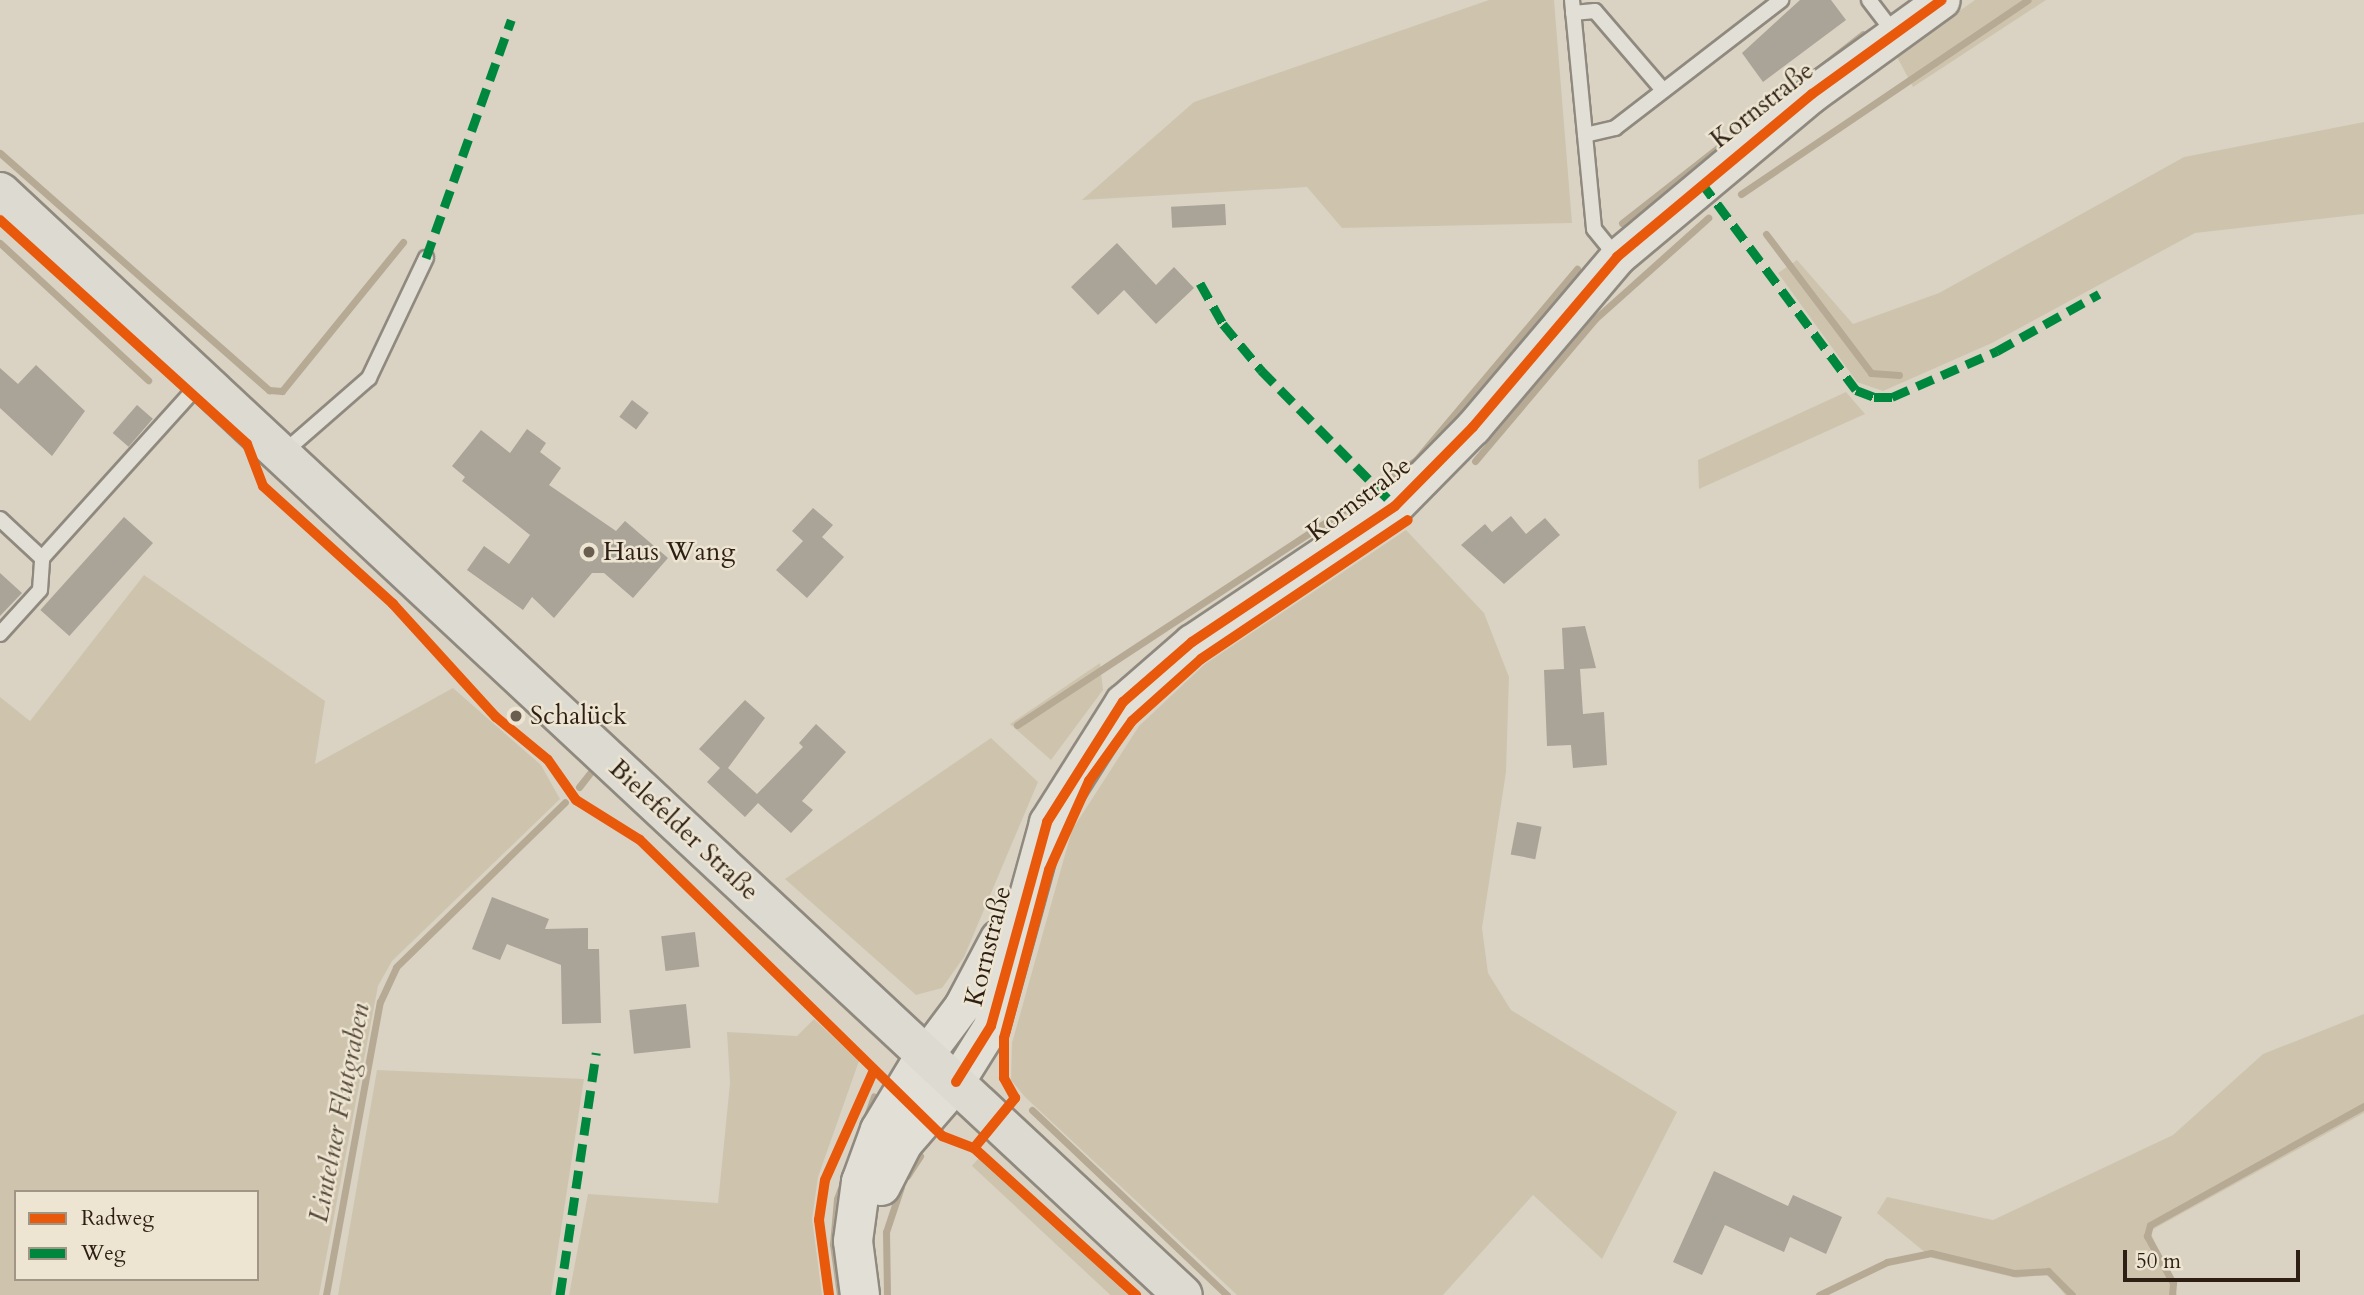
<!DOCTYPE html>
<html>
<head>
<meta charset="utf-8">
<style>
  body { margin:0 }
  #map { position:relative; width:2364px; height:1295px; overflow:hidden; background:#dad3c3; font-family:Cardo,serif }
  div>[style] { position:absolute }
  .green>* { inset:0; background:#cec4ae; transform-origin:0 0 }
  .stream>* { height:7px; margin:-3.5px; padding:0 3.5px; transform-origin:3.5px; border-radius:3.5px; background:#b6aa95 }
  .building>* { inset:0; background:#a9a398; transform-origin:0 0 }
  .roads { filter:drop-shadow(2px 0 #8f897f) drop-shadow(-2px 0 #8f897f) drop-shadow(0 2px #8f897f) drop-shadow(0 -2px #8f897f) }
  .service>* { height:14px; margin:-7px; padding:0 7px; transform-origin:7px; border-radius:7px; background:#e2dfd7 }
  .tertiary>* { height:35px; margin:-17.5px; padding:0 17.5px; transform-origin:17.5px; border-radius:17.5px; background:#e2dfd7 }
  .secondary>* { height:38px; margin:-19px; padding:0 19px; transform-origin:19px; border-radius:19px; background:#e2dfd7 }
  .primary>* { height:38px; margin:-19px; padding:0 19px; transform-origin:19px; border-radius:19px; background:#dddad1 }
  .quiet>* { height:9px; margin-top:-4.5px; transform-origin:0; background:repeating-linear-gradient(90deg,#00873e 0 18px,transparent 0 27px) }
  .cycleway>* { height:10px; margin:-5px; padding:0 5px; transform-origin:5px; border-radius:5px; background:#e8590c }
  .dots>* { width:19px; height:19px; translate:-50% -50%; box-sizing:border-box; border:4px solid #ede5d2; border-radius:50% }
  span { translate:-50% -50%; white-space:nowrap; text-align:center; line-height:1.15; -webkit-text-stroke:5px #ede5d2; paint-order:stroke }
  .street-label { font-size:26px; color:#2d1f14 }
  .poi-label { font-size:26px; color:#2d1f14 }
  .left { translate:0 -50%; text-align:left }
  .water-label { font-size:28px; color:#57493a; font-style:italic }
  .legend { position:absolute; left:14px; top:1190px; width:245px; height:91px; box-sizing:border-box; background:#ede5d2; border:2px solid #a09686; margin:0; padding:9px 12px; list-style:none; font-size:21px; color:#2d1f14 }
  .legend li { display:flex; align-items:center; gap:14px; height:35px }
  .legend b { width:35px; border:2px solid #a09686 }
  .scale { position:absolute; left:2123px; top:1250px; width:177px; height:32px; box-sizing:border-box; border:4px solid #2d1f14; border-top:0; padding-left:9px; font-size:21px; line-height:24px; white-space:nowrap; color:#2d1f14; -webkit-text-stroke:5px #ede5d2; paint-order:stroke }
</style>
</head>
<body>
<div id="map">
  <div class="green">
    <div style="clip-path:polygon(1489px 0,1554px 0,1572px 223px,1342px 228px,1307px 187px,1082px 200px,1194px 102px)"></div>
    <div style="clip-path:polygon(1975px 0,2046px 0,1913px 87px,1896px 55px)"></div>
    <div style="clip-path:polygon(2364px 122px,2364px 214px,2195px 233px,1992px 343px,1883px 391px,1857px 382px,1778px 273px,1797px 260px,1853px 324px,1939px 293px,2184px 157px)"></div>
    <div style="clip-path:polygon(1846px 392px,1865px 414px,1699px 489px,1698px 460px)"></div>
    <div style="clip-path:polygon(1406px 530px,1484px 613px,1509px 677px,1506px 772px,1482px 928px,1488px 973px,1511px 1010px,1677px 1112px,1602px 1259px,1533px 1195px,1443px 1295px,1237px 1295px,1025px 1097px,1011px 1080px,1012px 1043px,1072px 830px,1139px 726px,1205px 664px)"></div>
    <div style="clip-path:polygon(evenodd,144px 575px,325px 701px,315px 764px,453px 688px,541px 765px,560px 799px,392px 961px,378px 986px,319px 1295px,0 1295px,0 697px,30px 721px,144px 575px,16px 1192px,257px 1192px,257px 1279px,16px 1279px,16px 1192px)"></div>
    <div style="clip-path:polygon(1100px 663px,1103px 690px,1051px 760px,1010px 724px)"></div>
    <div style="clip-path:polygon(991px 738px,1038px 782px,964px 957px,942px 988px,916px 995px,785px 879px)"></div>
    <div style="clip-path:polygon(2364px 1014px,2364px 1113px,2150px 1231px,2177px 1295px,2065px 1295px,2048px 1273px,2017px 1278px,1932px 1258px,1877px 1213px,1887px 1197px,1993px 1220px,2173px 1135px,2263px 1054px)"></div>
    <div style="clip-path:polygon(814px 1019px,859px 1061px,818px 1177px,812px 1219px,822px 1295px,569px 1295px,588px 1194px,718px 1203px,730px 1083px,727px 1032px,797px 1036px)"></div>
    <div style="clip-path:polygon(377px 1070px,584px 1079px,551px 1295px,338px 1295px)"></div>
    <div style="left:980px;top:1157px;width:203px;height:12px;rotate:43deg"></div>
  </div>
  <div class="stream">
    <div style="left:0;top:153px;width:359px;rotate:41.4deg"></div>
    <div style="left:269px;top:390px;width:13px;rotate:4deg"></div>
    <div style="left:282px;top:391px;width:192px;rotate:-50.9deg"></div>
    <div style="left:1741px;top:194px;width:346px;rotate:-34.1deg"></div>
    <div style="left:1622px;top:223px;width:306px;rotate:-38.1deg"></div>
    <div style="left:1766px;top:234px;width:174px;rotate:52.9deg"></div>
    <div style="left:1871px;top:373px;width:28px;rotate:4deg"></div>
    <div style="left:0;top:243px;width:202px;rotate:42.8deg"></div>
    <div style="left:1475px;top:461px;width:186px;rotate:-49.8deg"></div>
    <div style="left:1595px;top:319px;width:152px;rotate:-41.8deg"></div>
    <div style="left:1383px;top:483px;width:40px;rotate:-34.9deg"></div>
    <div style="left:1416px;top:460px;width:250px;rotate:-49.9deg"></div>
    <div style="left:1017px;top:725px;width:417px;rotate:-33.3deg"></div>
    <div style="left:579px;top:787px;width:18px;rotate:-52deg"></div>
    <div style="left:1032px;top:1110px;width:269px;rotate:43.5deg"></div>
    <div style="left:907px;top:1176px;width:24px;rotate:-57deg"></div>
    <div style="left:326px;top:1295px;width:298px;rotate:-79.6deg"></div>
    <div style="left:380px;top:1002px;width:38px;rotate:-65deg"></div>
    <div style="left:396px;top:967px;width:236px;rotate:-44.3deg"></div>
    <div style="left:840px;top:1295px;width:51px;rotate:-97.8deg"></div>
    <div style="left:833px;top:1244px;width:45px;rotate:-84.9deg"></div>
    <div style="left:837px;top:1199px;width:109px;rotate:-70.2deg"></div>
    <div style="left:887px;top:1295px;width:63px;rotate:-90.9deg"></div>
    <div style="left:886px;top:1232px;width:47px;rotate:-71.6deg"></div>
    <div style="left:1819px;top:1295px;width:76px;rotate:-25.9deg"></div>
    <div style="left:1887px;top:1262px;width:45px;rotate:-11.6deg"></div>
    <div style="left:1931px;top:1253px;width:85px;rotate:13.5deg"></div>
    <div style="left:2014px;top:1273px;width:34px;rotate:-3deg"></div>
    <div style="left:2048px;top:1271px;width:34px;rotate:45deg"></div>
    <div style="left:2172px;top:1295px;width:12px;rotate:-85deg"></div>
    <div style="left:2173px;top:1283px;width:54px;rotate:-119deg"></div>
    <div style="left:2147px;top:1236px;width:11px;rotate:-75deg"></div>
    <div style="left:2150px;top:1225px;width:245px;rotate:-29.1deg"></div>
  </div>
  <div class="building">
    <div style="clip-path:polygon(1800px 0,1831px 0,1846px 20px,1763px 82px,1742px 53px)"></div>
    <div style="left:1225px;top:204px;width:21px;height:54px;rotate:87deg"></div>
    <div style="clip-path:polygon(1117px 243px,1156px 285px,1174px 267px,1194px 288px,1156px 324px,1124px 290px,1098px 315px,1071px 287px)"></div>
    <div style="clip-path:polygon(36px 365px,85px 411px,52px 456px,0 408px,0 368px,18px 384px)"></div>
    <div style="left:632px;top:400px;width:21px;height:21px;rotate:37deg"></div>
    <div style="left:137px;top:405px;width:21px;height:37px;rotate:41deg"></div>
    <div style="clip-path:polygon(527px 429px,546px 443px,540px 452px,561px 468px,549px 485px,616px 531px,625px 521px,668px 558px,633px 598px,604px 573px,592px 573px,554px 618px,532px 597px,523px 610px,467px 570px,484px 546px,509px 564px,530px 535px,462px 481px,465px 477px,452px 466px,481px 430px,510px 453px)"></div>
    <div style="clip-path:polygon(813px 508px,833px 525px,822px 537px,844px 557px,807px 598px,776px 570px,803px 541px,792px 531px)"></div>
    <div style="clip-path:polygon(1511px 516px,1526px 534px,1545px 518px,1560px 535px,1504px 584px,1461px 545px,1485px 524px,1492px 532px)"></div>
    <div style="left:124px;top:517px;width:39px;height:125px;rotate:42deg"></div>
    <div style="clip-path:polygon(0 573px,22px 593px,0 616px)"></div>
    <div style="clip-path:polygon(1585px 626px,1596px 668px,1580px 669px,1583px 714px,1604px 712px,1607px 765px,1573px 768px,1571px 745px,1547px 746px,1544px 670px,1564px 669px,1562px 628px)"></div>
    <div style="clip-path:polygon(745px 700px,765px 718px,728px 768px,757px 794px,803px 747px,799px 743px,816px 724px,846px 752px,802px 801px,813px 810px,791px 833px,758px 803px,745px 817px,707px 782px,720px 768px,699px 749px)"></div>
    <div style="left:1517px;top:822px;width:25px;height:33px;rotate:11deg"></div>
    <div style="clip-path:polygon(492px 897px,549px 919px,545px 929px,588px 928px,588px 949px,599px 949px,601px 1023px,562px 1024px,561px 965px,507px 944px,500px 960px,472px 949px)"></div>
    <div style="left:695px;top:932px;width:35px;height:34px;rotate:83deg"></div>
    <div style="left:686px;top:1004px;width:44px;height:57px;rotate:84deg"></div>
    <div style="clip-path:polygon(1714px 1171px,1788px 1206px,1793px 1195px,1842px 1217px,1826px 1254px,1790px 1237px,1784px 1252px,1725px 1225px,1702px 1275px,1673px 1262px)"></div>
  </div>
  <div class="roads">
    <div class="service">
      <div style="left:1572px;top:0;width:230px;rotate:84.5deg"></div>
      <div style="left:1594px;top:229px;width:35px;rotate:51deg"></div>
      <div style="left:1869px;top:0;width:43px;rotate:52.6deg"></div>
      <div style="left:1573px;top:13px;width:22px;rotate:-5deg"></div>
      <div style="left:1595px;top:11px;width:104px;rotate:49.3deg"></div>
      <div style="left:1585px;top:135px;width:31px;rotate:-13deg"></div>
      <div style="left:1615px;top:128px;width:210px;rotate:-37.6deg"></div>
      <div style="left:283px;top:453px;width:114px;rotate:-41.1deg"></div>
      <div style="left:369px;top:378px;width:133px;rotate:-64.6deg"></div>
      <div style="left:0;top:519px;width:57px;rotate:42.9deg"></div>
      <div style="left:0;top:634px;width:59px;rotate:-47.7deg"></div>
      <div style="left:40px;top:590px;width:32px;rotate:-86deg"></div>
      <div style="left:42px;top:558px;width:236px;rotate:-47.9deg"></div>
    </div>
    <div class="tertiary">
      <div style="left:926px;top:1054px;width:60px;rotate:-53.1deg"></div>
      <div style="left:962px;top:1006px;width:77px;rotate:-62.1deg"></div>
      <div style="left:956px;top:1082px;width:66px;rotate:-58deg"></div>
      <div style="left:991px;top:1026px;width:212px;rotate:-74.6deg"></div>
      <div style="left:1047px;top:822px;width:142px;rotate:-57.7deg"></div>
      <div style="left:1123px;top:702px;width:91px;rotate:-41deg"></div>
      <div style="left:1192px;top:642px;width:244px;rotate:-33.8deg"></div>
      <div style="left:1395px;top:506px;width:111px;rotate:-45.4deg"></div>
      <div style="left:1473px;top:427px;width:223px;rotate:-49.7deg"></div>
      <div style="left:1617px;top:257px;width:254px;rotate:-39.9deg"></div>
      <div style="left:1812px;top:94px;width:160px;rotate:-35.9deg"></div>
    </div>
    <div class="secondary">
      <div style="left:881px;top:1186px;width:48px;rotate:-62.9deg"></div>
      <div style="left:903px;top:1143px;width:81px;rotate:-49deg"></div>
      <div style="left:860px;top:1295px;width:54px;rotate:-97.4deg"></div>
      <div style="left:853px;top:1241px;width:60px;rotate:-82.3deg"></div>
      <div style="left:861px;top:1182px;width:55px;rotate:-69.9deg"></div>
      <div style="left:880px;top:1130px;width:89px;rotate:-58.8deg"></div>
    </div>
    <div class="primary">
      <div style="left:0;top:192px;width:1617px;rotate:43deg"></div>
    </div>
  </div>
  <div class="quiet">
    <div style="left:1701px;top:182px;width:259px;rotate:53.3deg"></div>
    <div style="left:1856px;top:390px;width:19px;rotate:21deg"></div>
    <div style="left:1874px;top:397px;width:18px"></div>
    <div style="left:1892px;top:397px;width:115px;rotate:-23.7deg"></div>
    <div style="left:1997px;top:351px;width:117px;rotate:-29.2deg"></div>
    <div style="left:426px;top:258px;width:253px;rotate:-70.3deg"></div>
    <div style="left:1200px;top:283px;width:47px;rotate:60.7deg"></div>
    <div style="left:1223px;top:324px;width:60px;rotate:50.4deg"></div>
    <div style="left:1261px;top:370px;width:191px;rotate:45.4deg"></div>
    <div style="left:560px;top:1295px;width:245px;rotate:-81.5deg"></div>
  </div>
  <div class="cycleway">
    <div style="left:0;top:220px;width:333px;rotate:42.2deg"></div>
    <div style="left:247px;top:444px;width:45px;rotate:69.1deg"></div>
    <div style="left:263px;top:486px;width:176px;rotate:42.2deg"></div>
    <div style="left:393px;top:604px;width:153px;rotate:47.7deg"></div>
    <div style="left:496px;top:717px;width:67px;rotate:39.6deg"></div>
    <div style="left:548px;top:760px;width:49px;rotate:55deg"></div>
    <div style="left:576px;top:800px;width:75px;rotate:32deg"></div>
    <div style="left:640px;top:840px;width:423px;rotate:44.4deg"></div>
    <div style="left:942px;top:1136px;width:34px;rotate:21deg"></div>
    <div style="left:974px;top:1148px;width:219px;rotate:42.2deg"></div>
    <div style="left:956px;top:1082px;width:66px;rotate:-58deg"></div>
    <div style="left:991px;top:1026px;width:212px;rotate:-74.6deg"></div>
    <div style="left:1047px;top:822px;width:142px;rotate:-57.7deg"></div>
    <div style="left:1123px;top:702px;width:91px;rotate:-41deg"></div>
    <div style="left:1192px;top:642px;width:244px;rotate:-33.8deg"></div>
    <div style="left:1395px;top:506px;width:111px;rotate:-45.4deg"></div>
    <div style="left:1473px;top:427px;width:223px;rotate:-49.7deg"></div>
    <div style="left:1617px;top:257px;width:254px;rotate:-39.9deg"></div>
    <div style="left:1812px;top:94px;width:160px;rotate:-35.9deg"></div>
    <div style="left:974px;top:1148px;width:65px;rotate:-50.6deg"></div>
    <div style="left:1015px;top:1098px;width:23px;rotate:-119deg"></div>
    <div style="left:1004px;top:1078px;width:40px;rotate:-90deg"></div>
    <div style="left:1004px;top:1038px;width:174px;rotate:-75deg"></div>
    <div style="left:1049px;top:870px;width:98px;rotate:-65.8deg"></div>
    <div style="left:1089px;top:781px;width:74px;rotate:-54.4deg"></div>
    <div style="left:1132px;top:721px;width:93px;rotate:-41.9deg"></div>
    <div style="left:1201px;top:659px;width:249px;rotate:-33.9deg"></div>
    <div style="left:829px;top:1295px;width:76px;rotate:-97.6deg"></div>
    <div style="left:819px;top:1220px;width:40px;rotate:-81.5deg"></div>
    <div style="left:825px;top:1180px;width:118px;rotate:-66deg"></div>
  </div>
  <div class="dots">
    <div style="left:589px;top:552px;background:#6a5e51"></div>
    <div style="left:516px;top:716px;background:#6a5e51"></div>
  </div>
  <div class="street-label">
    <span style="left:1762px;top:105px;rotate:-38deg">Kornstraße</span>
    <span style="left:1359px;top:499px;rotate:-37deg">Kornstraße</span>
    <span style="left:684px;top:830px;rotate:43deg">Bielefelder Straße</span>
    <span style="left:988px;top:946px;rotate:-76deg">Kornstraße</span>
  </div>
  <div class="poi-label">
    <span class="left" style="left:603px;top:552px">Haus Wang</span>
    <span class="left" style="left:530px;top:716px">Schalück</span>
  </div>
  <div class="water-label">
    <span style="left:339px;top:1113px;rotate:-79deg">Lintelner Flutgraben</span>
  </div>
  <ul class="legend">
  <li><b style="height:9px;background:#e8590c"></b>Radweg</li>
  <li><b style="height:9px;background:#00873e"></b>Weg</li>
  </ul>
  <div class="scale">50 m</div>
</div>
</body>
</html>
